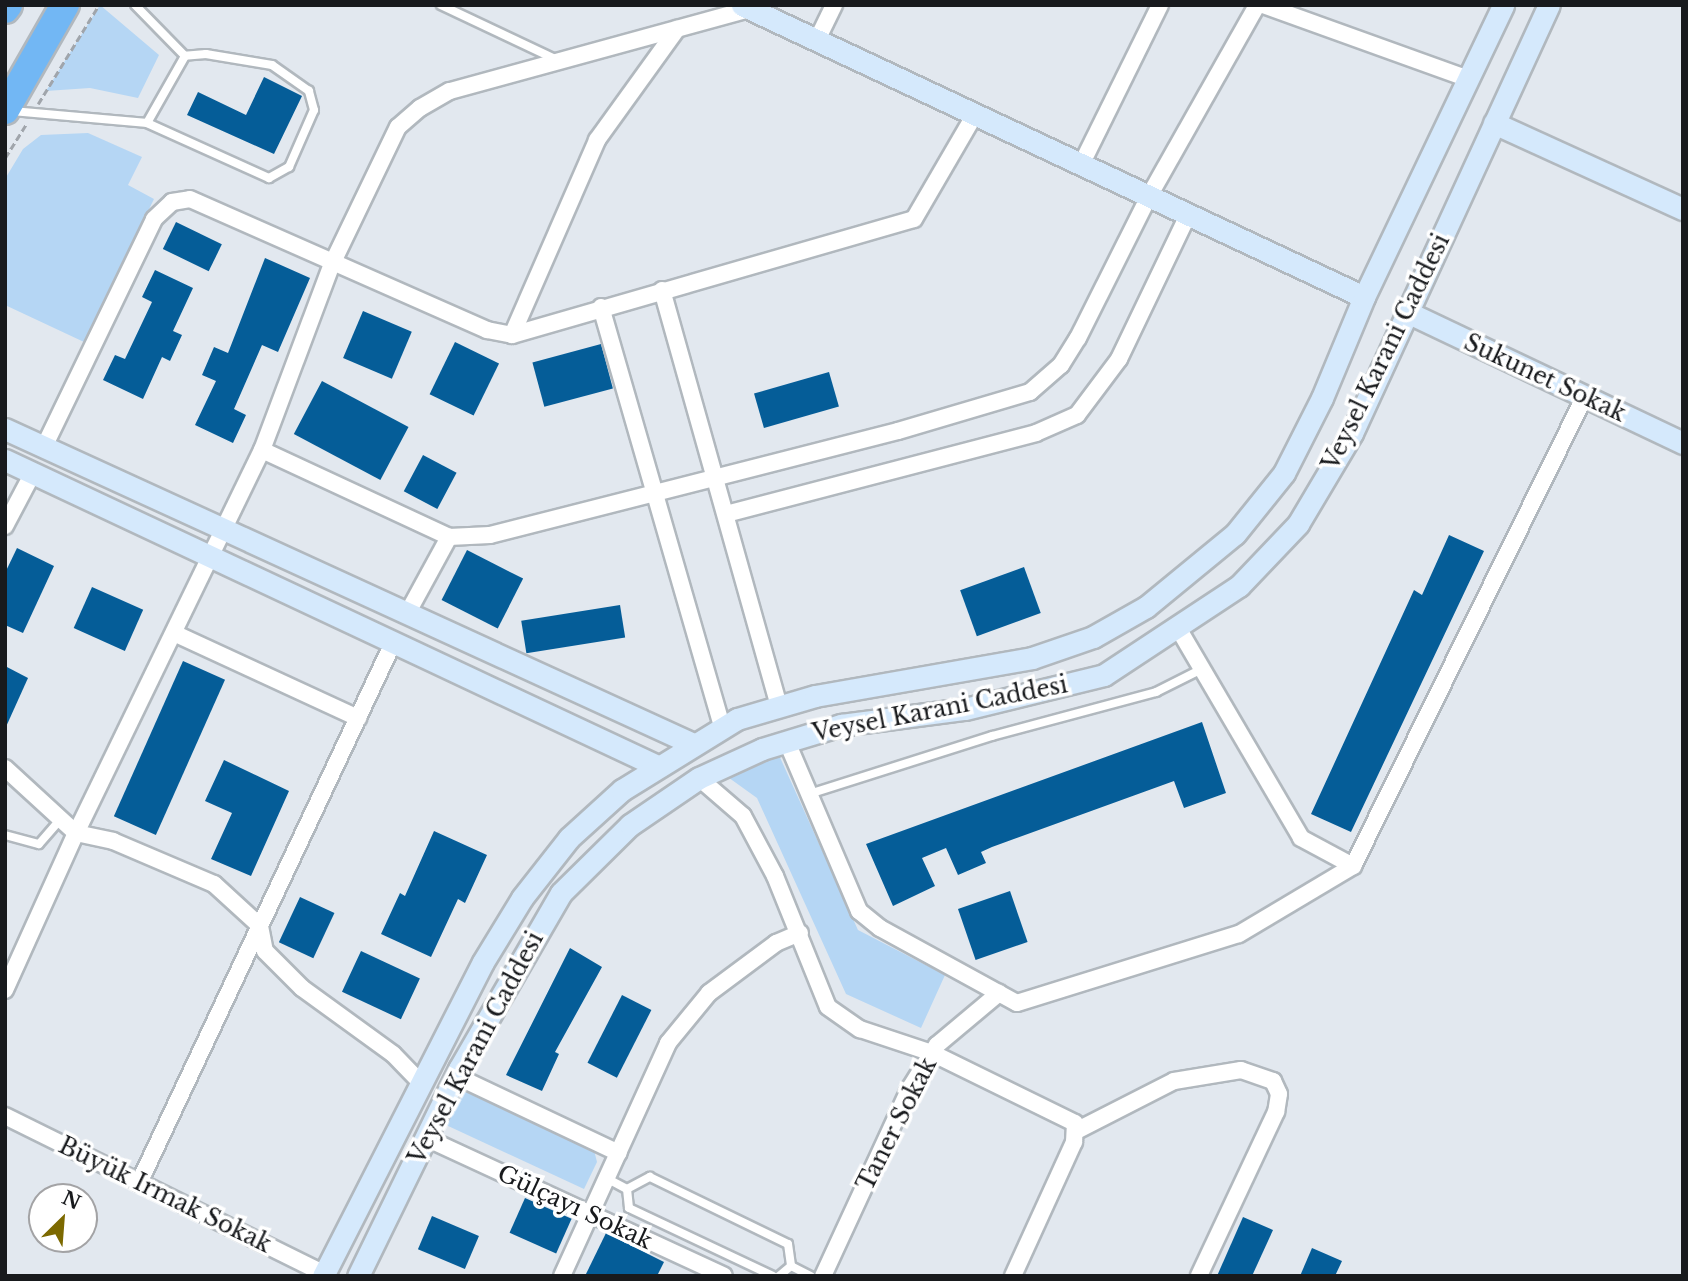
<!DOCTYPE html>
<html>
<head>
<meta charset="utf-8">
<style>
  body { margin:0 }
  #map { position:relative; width:1688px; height:1281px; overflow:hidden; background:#e2e8ef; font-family:"Libre Baskerville",serif }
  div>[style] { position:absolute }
  .green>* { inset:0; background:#b5d6f4 }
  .building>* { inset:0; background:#055d98; transform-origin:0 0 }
  .path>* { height:2.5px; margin-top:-1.25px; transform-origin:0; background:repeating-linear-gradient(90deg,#a0a5ab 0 7px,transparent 0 10.5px) }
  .roads { filter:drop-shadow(2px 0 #b1b8be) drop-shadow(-2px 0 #b1b8be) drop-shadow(0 2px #b1b8be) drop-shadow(0 -2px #b1b8be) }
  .lane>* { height:8px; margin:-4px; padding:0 4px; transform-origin:4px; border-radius:4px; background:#fff }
  .street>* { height:16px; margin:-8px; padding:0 8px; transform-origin:8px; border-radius:8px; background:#fff }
  .secondary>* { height:21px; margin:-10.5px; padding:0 10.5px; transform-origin:10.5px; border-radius:10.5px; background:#d5e9fc }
  .highway>* { height:28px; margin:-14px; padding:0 14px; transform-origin:14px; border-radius:14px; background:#72b7f4 }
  span { translate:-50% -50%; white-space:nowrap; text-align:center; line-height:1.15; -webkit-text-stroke:7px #fff; paint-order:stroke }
  .street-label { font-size:23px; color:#181a1d }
  .frame { position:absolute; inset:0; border:7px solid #181a1d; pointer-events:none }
  .north { position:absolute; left:28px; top:1183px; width:70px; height:70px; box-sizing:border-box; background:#fff; border:2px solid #a3a3a5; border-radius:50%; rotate:25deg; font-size:19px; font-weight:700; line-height:28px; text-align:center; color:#181a1d }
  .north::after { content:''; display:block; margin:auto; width:24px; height:32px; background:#7c6900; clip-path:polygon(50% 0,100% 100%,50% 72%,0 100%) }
</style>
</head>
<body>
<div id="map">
  <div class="green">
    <div style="clip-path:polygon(100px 5px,159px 55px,138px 98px,90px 88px,46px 91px)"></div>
    <div style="clip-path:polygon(88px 133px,142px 157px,128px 185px,154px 199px,84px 342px,5px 305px,5px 179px,23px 149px,41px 135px)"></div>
    <div style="clip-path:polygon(778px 753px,858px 930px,945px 975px,921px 1028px,846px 994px,757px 798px,725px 775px)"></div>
    <div style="clip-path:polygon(464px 1091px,594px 1150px,597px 1162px,584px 1189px,446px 1125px)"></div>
  </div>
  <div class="building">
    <div style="clip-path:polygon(264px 77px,302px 96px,274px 154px,187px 115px,198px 92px,246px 115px)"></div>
    <div style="left:176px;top:222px;width:51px;height:30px;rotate:26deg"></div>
    <div style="clip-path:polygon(265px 258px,310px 278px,278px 352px,262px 345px,234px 409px,246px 415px,233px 443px,195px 425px,216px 381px,202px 375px,214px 347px,228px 353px)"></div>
    <div style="clip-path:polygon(155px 270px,193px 288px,173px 331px,182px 335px,170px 361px,162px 357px,143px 399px,103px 380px,115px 355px,125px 359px,152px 302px,142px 297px)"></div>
    <div style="left:363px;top:311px;width:53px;height:51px;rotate:23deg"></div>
    <div style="left:455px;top:342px;width:49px;height:58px;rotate:26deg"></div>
    <div style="left:601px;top:344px;width:46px;height:71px;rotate:75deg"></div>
    <div style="left:829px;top:372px;width:36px;height:78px;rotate:74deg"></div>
    <div style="left:322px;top:381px;width:98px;height:60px;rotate:28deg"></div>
    <div style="left:423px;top:455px;width:38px;height:41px;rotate:28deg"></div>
    <div style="clip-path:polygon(1449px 535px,1484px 551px,1351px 832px,1311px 814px,1414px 590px,1422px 595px)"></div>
    <div style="clip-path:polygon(17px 548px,54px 566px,23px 633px,5px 625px,5px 573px)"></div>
    <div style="left:467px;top:550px;width:63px;height:56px;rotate:27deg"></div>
    <div style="left:1024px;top:567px;width:49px;height:68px;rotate:70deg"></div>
    <div style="left:92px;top:587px;width:56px;height:45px;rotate:24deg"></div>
    <div style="left:620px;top:605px;width:33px;height:100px;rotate:81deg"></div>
    <div style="left:183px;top:661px;width:46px;height:170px;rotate:24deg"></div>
    <div style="clip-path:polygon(5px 666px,28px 678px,5px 729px)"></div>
    <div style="clip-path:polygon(1202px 722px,1226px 793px,1184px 808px,1174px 781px,992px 847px,981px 852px,986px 863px,958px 875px,946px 848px,922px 858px,935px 886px,893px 906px,866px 844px)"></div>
    <div style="clip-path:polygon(224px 760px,289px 791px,251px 876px,211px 859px,232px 813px,205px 801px)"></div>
    <div style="clip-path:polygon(434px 831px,487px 855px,465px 903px,458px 899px,431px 957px,381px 934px,400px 893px,405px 896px)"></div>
    <div style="left:1010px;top:891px;width:54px;height:55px;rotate:71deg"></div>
    <div style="left:300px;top:897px;width:38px;height:50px;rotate:25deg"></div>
    <div style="clip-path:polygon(570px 948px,602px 967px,555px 1052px,559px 1054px,542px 1091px,506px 1075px)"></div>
    <div style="left:361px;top:951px;width:65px;height:45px;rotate:25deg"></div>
    <div style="left:622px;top:995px;width:33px;height:76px;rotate:27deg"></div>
    <div style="left:525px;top:1198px;width:51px;height:38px;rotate:24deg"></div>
    <div style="left:432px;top:1216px;width:51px;height:36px;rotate:23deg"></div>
    <div style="clip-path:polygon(1243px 1217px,1273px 1230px,1252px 1276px,1217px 1276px)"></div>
    <div style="clip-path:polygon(606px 1233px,664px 1262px,657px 1276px,585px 1276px)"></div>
    <div style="clip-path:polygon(1312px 1248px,1342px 1261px,1335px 1276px,1300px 1276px)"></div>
  </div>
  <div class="path">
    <div style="left:38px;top:104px;width:116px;rotate:-58.4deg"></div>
    <div style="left:5px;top:158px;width:40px;rotate:-58deg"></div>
  </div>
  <div class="roads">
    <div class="lane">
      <div style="left:441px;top:5px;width:126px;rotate:25.3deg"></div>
      <div style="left:12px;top:111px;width:136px;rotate:5.1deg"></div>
      <div style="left:147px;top:123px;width:77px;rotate:-60.4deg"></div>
      <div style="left:185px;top:56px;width:71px;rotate:-134.4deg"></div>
      <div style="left:147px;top:123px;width:134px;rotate:24.3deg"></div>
      <div style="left:269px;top:178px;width:23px;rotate:-29deg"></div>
      <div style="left:289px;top:167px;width:62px;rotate:-66.3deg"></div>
      <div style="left:314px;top:110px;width:20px;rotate:-105deg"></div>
      <div style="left:309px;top:91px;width:45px;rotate:-144.9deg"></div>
      <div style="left:272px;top:65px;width:67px;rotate:-170.5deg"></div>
      <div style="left:206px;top:54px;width:21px;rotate:175deg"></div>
      <div style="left:809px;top:794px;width:192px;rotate:-17.6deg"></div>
      <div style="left:992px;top:736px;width:170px;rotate:-15deg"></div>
      <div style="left:1156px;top:692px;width:51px;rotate:-26.6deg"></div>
      <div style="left:5px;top:835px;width:35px;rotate:15deg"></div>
      <div style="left:39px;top:844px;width:33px;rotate:-49deg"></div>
      <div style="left:608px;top:1179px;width:21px;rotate:28deg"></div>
      <div style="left:627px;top:1189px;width:26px;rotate:-28deg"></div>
      <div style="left:650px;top:1177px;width:153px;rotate:25.9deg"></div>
      <div style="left:788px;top:1244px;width:22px;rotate:82deg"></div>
      <div style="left:791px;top:1266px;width:16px;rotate:140deg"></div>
      <div style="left:627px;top:1189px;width:19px;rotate:84deg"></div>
      <div style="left:629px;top:1208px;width:159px;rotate:25.3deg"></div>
      <div style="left:791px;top:1266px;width:22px;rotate:27deg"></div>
    </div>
    <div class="street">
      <div style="left:1263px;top:5px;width:218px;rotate:19.8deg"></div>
      <div style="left:817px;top:40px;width:39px;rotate:-64deg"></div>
      <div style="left:1081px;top:165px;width:178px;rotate:-63.7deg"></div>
      <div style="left:662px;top:290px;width:432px;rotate:74.3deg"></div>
      <div style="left:601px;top:307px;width:437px;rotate:73.9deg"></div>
      <div style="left:512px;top:335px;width:213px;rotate:-66.4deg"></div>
      <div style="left:597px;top:140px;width:137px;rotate:-54.2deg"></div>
      <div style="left:44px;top:447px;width:253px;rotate:-64.2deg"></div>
      <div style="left:154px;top:219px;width:25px;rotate:-43deg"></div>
      <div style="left:172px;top:202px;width:18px;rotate:-9deg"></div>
      <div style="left:190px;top:199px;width:325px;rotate:23.8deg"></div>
      <div style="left:487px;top:330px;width:25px;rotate:11deg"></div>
      <div style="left:512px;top:335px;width:418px;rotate:-16.1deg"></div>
      <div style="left:914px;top:219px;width:121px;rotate:-59.8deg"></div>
      <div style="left:262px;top:450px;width:206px;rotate:24.9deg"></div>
      <div style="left:449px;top:537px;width:41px;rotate:-2.8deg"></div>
      <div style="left:490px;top:535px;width:421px;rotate:-14.3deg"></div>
      <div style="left:898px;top:431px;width:138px;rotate:-16.5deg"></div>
      <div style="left:1030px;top:392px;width:41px;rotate:-41.1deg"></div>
      <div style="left:1061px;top:365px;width:32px;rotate:-58deg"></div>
      <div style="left:1078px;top:338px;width:157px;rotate:-63.4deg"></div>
      <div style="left:1148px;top:198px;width:222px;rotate:-60.5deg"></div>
      <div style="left:726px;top:514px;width:320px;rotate:-14.6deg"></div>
      <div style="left:1036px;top:433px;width:45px;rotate:-23.7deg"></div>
      <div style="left:1077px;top:415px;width:70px;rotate:-53.1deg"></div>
      <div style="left:1119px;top:359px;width:157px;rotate:-64.4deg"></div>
      <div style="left:5px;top:526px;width:60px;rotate:-62.2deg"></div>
      <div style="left:407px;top:614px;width:88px;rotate:-61.4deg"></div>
      <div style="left:1178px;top:628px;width:243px;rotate:59.6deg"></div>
      <div style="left:1301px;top:838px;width:59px;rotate:28.3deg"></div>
      <div style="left:1353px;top:866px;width:524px;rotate:-63.73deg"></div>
      <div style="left:174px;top:633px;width:203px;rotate:24.8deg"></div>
      <div style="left:787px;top:742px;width:184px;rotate:66.9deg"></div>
      <div style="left:859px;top:911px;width:27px;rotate:39deg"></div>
      <div style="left:880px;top:928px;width:156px;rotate:28.7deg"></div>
      <div style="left:1017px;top:1003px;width:232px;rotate:-17.3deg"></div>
      <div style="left:1239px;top:934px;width:133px;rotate:-30.8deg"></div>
      <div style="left:5px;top:768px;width:96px;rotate:42.5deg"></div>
      <div style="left:76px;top:833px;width:426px;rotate:-64.1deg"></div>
      <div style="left:262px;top:450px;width:199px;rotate:-69.4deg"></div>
      <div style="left:332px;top:264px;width:152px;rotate:-64.3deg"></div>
      <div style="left:398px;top:127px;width:29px;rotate:-41deg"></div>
      <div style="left:420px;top:108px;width:34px;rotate:-30deg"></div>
      <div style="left:450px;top:91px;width:310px;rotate:-15.3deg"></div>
      <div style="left:699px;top:778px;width:58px;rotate:40.8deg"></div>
      <div style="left:743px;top:816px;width:68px;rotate:61.9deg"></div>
      <div style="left:775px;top:876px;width:141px;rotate:68deg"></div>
      <div style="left:828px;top:1007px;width:39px;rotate:35deg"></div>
      <div style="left:860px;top:1029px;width:76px;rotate:18.4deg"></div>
      <div style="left:932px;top:1053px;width:159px;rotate:26.1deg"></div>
      <div style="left:1075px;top:1123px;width:19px;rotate:93deg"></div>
      <div style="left:1074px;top:1142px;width:147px;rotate:114.5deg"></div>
      <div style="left:5px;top:990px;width:172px;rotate:-65.7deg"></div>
      <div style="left:76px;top:833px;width:38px;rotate:12deg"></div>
      <div style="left:113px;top:841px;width:110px;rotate:23.1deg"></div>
      <div style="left:214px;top:884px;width:62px;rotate:42.4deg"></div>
      <div style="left:260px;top:926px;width:25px;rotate:79deg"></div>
      <div style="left:265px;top:951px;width:52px;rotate:45deg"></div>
      <div style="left:302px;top:988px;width:112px;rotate:36deg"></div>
      <div style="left:393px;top:1054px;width:39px;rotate:46deg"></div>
      <div style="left:456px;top:1076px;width:180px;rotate:25.3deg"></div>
      <div style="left:5px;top:1116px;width:356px;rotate:26.3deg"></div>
      <div style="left:1078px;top:1130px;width:108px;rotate:-27deg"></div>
      <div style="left:1174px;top:1081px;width:68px;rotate:-9.3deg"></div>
      <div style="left:1241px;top:1070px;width:34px;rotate:19deg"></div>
      <div style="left:1273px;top:1081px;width:14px;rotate:65deg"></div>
      <div style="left:1279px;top:1094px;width:18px;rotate:99deg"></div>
      <div style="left:1276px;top:1112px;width:181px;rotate:115.2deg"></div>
      <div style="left:426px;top:1138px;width:328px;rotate:24.8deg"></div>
      <div style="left:139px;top:1183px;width:597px;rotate:-64.81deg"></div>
      <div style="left:562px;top:1276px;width:256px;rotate:-65.5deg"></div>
      <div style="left:668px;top:1043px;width:65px;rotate:-50.6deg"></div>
      <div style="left:709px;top:993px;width:84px;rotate:-36.7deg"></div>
      <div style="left:776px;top:943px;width:26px;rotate:-23deg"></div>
      <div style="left:823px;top:1276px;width:207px;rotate:-65.2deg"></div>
      <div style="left:910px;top:1088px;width:51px;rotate:-57.9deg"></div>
      <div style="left:937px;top:1045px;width:81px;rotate:-40deg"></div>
    </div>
    <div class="secondary">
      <div style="left:742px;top:5px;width:687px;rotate:25.15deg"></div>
      <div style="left:1494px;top:123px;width:208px;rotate:24.5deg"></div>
      <div style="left:1407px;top:312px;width:306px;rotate:25.4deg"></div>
      <div style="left:5px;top:429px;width:757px;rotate:24.6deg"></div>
      <div style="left:5px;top:460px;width:720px;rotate:25.14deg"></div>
      <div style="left:323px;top:1276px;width:352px;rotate:-63deg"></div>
      <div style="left:483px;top:962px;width:75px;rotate:-58.6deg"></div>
      <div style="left:522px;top:898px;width:76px;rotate:-51.9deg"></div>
      <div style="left:569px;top:838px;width:72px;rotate:-42.2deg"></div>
      <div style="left:622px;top:790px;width:135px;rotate:-31.7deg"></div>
      <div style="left:737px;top:719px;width:81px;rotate:-16.4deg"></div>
      <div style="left:815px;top:696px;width:220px;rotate:-9.9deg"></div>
      <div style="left:1032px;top:658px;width:65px;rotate:-19deg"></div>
      <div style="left:1093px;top:637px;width:61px;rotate:-29.5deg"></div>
      <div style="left:1146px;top:607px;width:115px;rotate:-39.4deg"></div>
      <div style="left:1235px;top:534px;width:78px;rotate:-51.2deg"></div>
      <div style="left:1284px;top:473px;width:84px;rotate:-63.1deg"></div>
      <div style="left:1322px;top:398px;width:109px;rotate:-67.4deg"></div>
      <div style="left:1364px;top:297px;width:323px;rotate:-64.5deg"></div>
      <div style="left:358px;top:1276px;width:230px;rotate:-64deg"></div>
      <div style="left:459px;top:1069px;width:203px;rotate:-59.9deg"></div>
      <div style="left:561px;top:893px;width:97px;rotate:-44.6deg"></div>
      <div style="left:630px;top:825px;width:83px;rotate:-34.3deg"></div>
      <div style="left:699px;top:778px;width:69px;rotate:-24.7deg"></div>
      <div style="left:762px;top:749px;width:83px;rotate:-16.9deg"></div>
      <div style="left:841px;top:725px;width:125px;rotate:-7.4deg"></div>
      <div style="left:965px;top:709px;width:143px;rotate:-13.7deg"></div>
      <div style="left:1104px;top:675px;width:162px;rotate:-33.4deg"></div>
      <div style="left:1239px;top:586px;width:86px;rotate:-46.4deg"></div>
      <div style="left:1298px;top:524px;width:106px;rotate:-59.3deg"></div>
      <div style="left:1352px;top:433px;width:471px;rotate:-65.3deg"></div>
    </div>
    <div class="highway">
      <div style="left:5px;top:9px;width:5px;rotate:-53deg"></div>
      <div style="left:5px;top:110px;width:121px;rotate:-60.3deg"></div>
    </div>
  </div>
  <div class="street-label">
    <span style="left:1386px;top:352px;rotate:-64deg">Veysel Karani Caddesi</span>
    <span style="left:1545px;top:378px;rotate:25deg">Sukunet Sokak</span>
    <span style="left:940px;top:709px;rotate:-11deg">Veysel Karani Caddesi</span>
    <span style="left:476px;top:1048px;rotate:-62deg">Veysel Karani Caddesi</span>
    <span style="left:897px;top:1124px;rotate:-63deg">Taner Sokak</span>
    <span style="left:165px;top:1195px;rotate:26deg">Büyük Irmak Sokak</span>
    <span style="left:575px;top:1207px;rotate:25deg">Gülçayı Sokak</span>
  </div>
  <div class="frame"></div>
  <div class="north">N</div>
</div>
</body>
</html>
